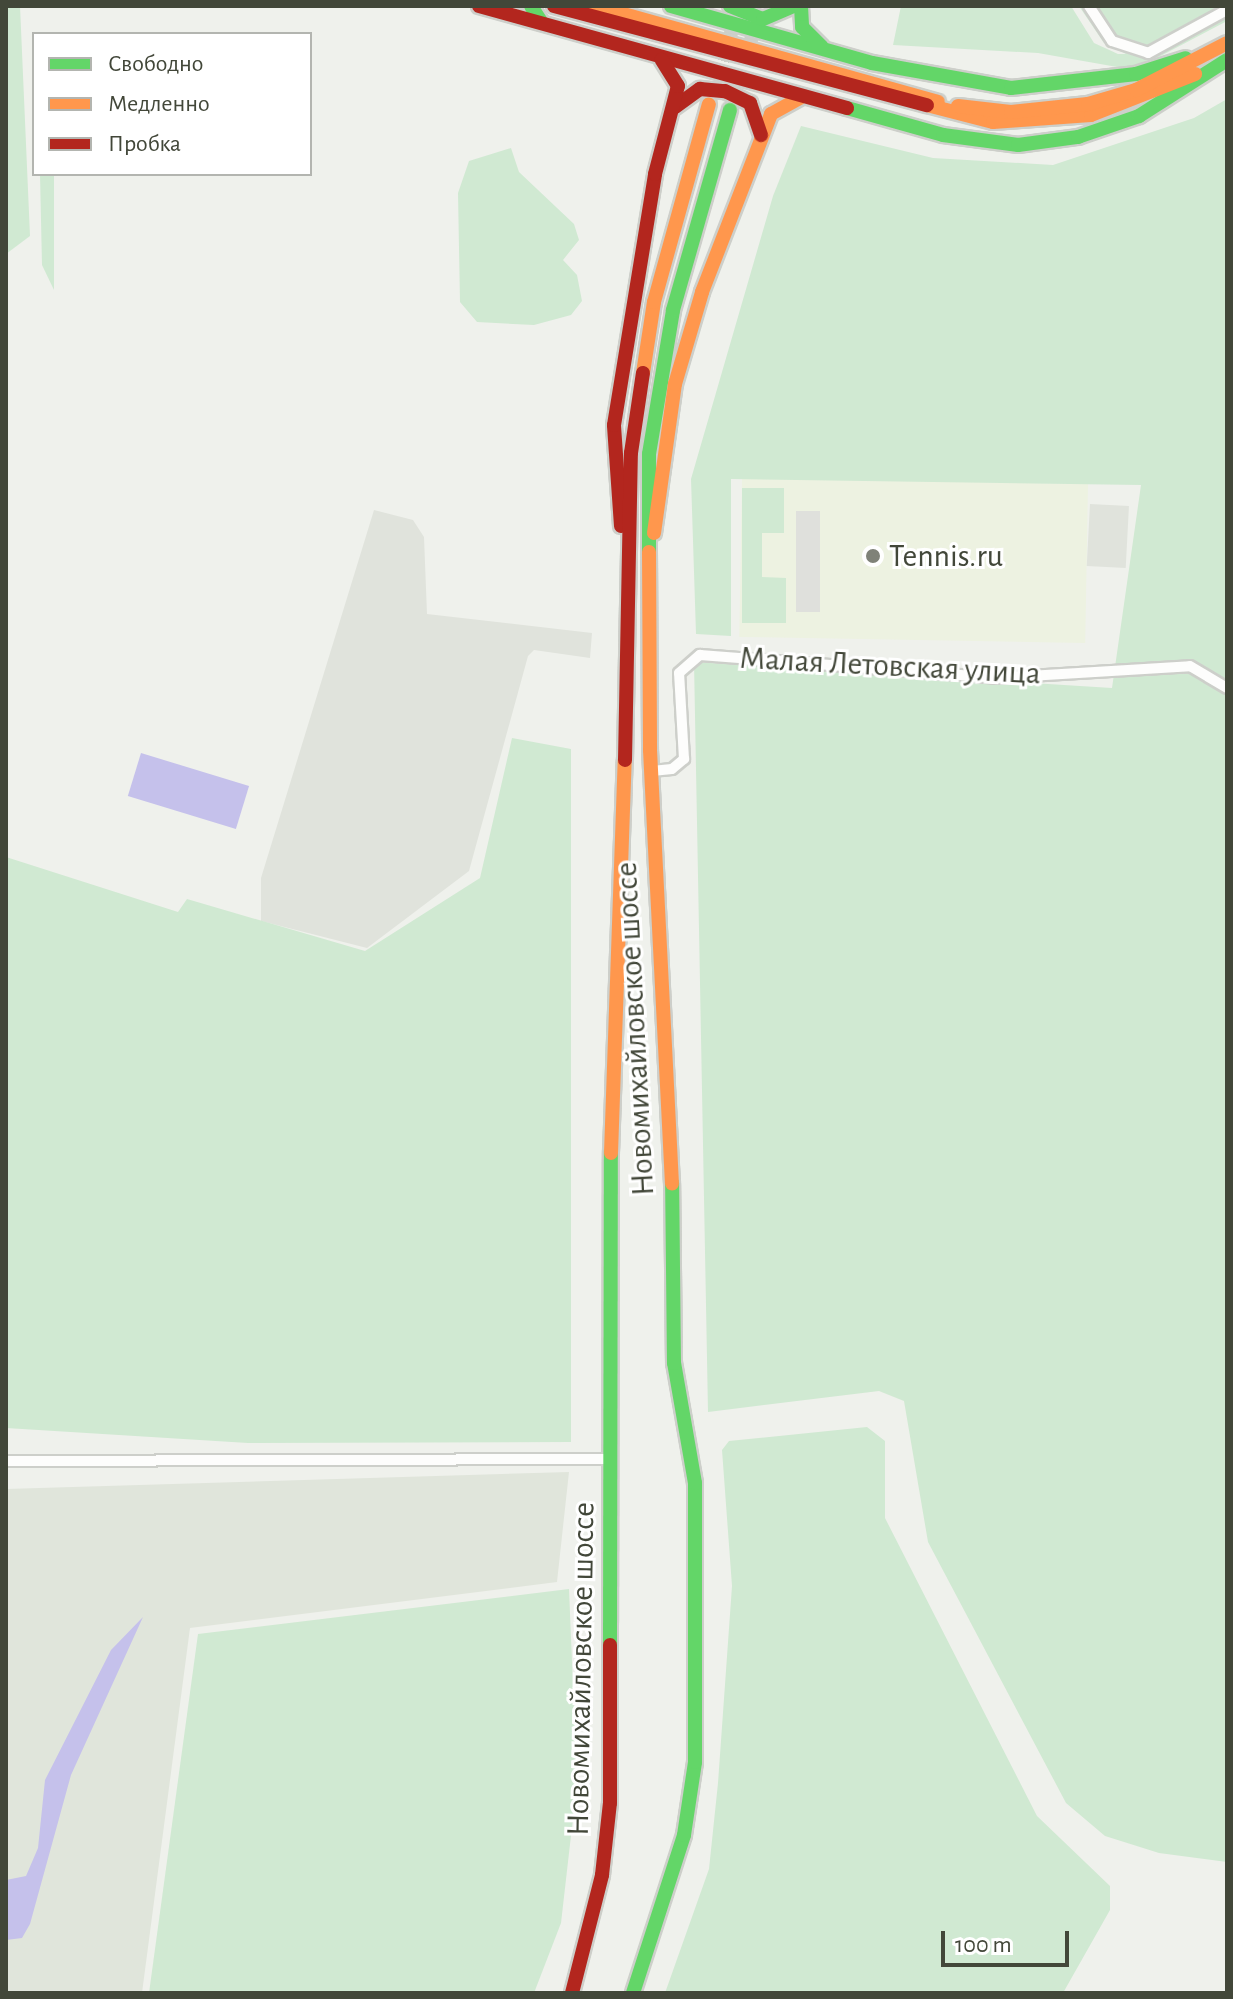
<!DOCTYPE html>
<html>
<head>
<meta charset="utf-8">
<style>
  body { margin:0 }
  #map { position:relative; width:1233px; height:1999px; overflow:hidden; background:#eff1ec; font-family:"Alegreya Sans",sans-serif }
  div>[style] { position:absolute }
  .residential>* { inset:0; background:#e0e5db }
  .commercial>* { inset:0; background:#edf2e1; transform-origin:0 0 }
  .industrial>* { inset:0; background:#e0e3dc; transform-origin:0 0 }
  .green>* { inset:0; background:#d0e9d2 }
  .parking>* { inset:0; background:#dfe0dc; transform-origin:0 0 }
  .water>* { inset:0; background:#c5c1eb; transform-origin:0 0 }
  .secondary-tunnel>* { height:14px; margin-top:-7px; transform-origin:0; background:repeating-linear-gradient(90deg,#cccfc8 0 14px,transparent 0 21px) }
  .roads { filter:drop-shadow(2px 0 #cdcfca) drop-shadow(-2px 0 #cdcfca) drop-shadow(0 2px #cdcfca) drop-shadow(0 -2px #cdcfca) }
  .street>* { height:10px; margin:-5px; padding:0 5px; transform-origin:5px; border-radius:5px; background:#fdfdfc }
  .fast>* { height:14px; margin:-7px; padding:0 7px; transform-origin:7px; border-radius:7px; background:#63d668 }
  .slow>* { height:14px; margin:-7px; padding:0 7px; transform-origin:7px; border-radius:7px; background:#ff974d }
  .jam>* { height:14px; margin:-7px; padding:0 7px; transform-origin:7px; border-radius:7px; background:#b3261e }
  .dots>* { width:22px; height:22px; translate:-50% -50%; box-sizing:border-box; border:4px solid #fff; border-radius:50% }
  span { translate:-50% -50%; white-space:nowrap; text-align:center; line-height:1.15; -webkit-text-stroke:6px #fff; paint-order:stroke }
  .poi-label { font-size:32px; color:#424739 }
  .left { translate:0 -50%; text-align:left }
  .street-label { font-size:32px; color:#424739 }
  .frame { position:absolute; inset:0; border:8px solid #424739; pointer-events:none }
  .legend { position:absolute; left:32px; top:32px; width:280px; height:144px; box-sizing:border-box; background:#fff; border:2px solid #b3b5b0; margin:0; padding:10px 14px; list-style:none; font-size:24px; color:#424739 }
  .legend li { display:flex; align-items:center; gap:16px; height:40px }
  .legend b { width:40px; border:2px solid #b3b5b0 }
  .scale { position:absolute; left:941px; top:1931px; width:128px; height:36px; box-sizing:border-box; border:4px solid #424739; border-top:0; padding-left:10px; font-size:24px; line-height:28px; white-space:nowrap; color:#424739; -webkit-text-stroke:6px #fff; paint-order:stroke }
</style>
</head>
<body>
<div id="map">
  <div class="residential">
    <div style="clip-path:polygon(569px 1472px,557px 1582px,190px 1628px,142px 1993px,6px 1993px,6px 1489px)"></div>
  </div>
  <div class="commercial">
    <div style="left:1088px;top:484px;width:159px;height:346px;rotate:91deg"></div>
  </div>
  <div class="industrial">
    <div style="left:1090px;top:504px;width:39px;height:62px;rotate:3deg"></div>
    <div style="clip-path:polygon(374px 510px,413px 520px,424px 537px,427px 614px,592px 633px,590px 658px,534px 650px,528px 656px,469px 871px,367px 948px,261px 921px,261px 878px)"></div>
  </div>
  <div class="green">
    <div style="clip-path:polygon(6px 6px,20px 6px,30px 236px,6px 254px)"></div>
    <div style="clip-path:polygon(901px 6px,1071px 6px,1094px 43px,1118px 54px,1126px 54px,1104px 43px,1079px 6px,1227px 6px,1227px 21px,1134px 70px,1038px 53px,893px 45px)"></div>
    <div style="clip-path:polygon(1227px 99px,1227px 1862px,1159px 1853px,1105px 1836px,1066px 1803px,928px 1542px,904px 1401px,879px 1391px,708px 1412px,694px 662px,1112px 688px,1141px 485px,731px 479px,731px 636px,696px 634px,691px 479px,773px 196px,801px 126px,933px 158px,1053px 165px,1194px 118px)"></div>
    <div style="clip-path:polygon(511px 148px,519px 172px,574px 224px,579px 240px,563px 260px,577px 275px,582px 301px,571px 315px,534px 325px,477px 322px,460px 302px,458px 193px,469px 161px)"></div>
    <div style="clip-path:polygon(40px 174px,54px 174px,54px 290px,42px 265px)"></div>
    <div style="clip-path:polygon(742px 488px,784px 488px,784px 533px,762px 533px,762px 577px,786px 578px,786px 623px,742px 623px)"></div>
    <div style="clip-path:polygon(512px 738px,571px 749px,571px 1442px,248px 1443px,6px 1428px,6px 857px,178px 912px,187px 899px,365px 951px,480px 878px)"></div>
    <div style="clip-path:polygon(867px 1427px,885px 1441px,885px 1518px,1037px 1816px,1110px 1886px,1110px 1910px,1063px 1993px,665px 1993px,709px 1869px,718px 1783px,732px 1586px,722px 1450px,729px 1441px)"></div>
    <div style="clip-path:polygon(569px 1589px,577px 1783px,561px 1923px,534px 1993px,149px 1993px,198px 1634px)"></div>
  </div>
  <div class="parking">
    <div style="left:796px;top:511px;width:24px;height:101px"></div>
  </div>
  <div class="water">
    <div style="left:141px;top:753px;width:113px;height:45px;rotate:17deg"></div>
    <div style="clip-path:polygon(143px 1617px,71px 1775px,30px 1924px,22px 1938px,6px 1940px,6px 1880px,26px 1876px,38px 1848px,45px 1780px,111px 1650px)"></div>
  </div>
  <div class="secondary-tunnel">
    <div style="left:710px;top:101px;width:91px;rotate:-72.8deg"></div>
    <div style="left:732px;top:105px;width:103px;rotate:-73.7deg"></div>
  </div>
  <div class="roads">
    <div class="street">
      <div style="left:1089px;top:6px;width:42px;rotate:56.7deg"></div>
      <div style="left:1112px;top:41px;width:38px;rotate:18deg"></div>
      <div style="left:1148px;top:53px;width:90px;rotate:-28.6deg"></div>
      <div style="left:652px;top:771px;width:20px;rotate:-6deg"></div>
      <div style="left:672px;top:769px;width:16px;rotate:-40deg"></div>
      <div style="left:684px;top:759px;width:86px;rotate:-93.3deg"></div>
      <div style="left:679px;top:673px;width:28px;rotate:-41deg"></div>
      <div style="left:700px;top:655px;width:297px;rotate:4.4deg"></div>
      <div style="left:996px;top:678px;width:194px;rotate:-3.5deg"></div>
      <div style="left:1190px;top:666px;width:43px;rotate:30.7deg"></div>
      <div style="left:6px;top:1461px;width:605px;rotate:-0.19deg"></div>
    </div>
    <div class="fast">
      <div style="left:531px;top:6px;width:20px;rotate:57deg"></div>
      <div style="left:671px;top:6px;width:209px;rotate:15.8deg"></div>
      <div style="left:872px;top:63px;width:141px;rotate:10.2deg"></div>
      <div style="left:1011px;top:88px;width:126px;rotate:-6.4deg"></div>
      <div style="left:1136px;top:74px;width:52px;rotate:-17.7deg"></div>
      <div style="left:730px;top:6px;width:35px;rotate:22deg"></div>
      <div style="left:763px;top:19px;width:33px;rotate:-23deg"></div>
      <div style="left:801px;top:6px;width:21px;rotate:87deg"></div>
      <div style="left:802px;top:27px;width:28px;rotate:45deg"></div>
      <div style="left:847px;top:108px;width:100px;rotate:15.7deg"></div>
      <div style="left:943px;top:135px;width:76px;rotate:7.6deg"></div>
      <div style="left:1018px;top:145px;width:61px;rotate:-7.6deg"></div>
      <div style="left:1078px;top:137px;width:65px;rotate:-19deg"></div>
      <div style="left:1139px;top:116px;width:104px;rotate:-32.5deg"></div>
      <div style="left:649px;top:552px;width:98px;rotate:-90deg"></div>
      <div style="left:649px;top:454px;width:146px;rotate:-80.5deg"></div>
      <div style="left:673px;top:310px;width:208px;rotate:-74.1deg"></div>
      <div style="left:610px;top:1645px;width:492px;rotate:-89.9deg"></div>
      <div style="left:633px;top:1993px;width:166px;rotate:-72.1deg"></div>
      <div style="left:684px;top:1835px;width:74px;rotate:-81.4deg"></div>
      <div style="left:695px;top:1762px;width:279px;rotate:-90deg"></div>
      <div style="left:695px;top:1483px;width:122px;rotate:-99.9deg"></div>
      <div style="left:674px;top:1363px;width:180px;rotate:-90.6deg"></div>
    </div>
    <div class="slow">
      <div style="left:595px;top:6px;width:356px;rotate:15.6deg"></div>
      <div style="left:927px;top:105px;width:68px;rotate:14.4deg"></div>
      <div style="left:993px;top:122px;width:98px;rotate:-4.1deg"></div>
      <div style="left:1091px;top:115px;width:112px;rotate:-21.5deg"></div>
      <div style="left:958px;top:106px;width:53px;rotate:6.5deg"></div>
      <div style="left:1011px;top:112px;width:77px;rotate:-5.9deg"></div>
      <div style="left:1088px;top:104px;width:50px;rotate:-16.3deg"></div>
      <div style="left:1136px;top:90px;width:102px;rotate:-27.3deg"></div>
      <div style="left:643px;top:373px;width:72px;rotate:-81.2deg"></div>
      <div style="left:654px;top:302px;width:205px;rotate:-74.5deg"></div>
      <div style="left:654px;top:533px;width:150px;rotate:-82deg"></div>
      <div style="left:675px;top:384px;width:96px;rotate:-73.6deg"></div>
      <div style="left:702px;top:292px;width:191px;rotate:-68.8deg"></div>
      <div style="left:771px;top:114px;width:33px;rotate:-29deg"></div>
      <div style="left:649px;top:552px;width:198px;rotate:89.7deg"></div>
      <div style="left:650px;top:750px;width:434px;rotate:87.1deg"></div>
      <div style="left:611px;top:1153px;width:393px;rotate:-88deg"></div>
    </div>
    <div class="jam">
      <div style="left:479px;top:6px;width:382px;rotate:15.5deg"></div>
      <div style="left:554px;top:6px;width:386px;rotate:14.9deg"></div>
      <div style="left:675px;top:107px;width:31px;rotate:-36deg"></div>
      <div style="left:700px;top:89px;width:25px;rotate:5deg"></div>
      <div style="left:725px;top:91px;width:28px;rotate:26deg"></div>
      <div style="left:750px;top:103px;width:34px;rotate:71deg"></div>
      <div style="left:621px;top:526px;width:101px;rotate:-94deg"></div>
      <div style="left:614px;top:425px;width:254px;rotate:-80.7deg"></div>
      <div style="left:655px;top:174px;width:91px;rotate:-75.4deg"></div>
      <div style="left:678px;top:86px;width:31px;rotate:-122deg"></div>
      <div style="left:625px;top:760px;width:307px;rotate:-88.9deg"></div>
      <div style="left:631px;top:453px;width:81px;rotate:-81.5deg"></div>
      <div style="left:572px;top:1993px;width:122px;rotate:-75.7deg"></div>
      <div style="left:602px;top:1875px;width:72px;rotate:-83.7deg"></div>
      <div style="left:610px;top:1803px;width:158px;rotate:-90deg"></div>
    </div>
  </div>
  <div class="dots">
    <div style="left:873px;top:556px;background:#7f8278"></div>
  </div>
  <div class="poi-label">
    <span class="left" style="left:889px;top:556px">Tennis.ru</span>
  </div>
  <div class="street-label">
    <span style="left:890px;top:666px;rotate:3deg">Малая Летовская улица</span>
    <span style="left:635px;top:1029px;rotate:-93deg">Новомихайловское шоссе</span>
    <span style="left:581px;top:1669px;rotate:-89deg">Новомихайловское шоссе</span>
  </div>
  <div class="frame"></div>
  <ul class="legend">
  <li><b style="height:10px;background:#63d668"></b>Свободно</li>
  <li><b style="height:10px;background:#ff974d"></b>Медленно</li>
  <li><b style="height:10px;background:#b3261e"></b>Пробка</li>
  </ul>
  <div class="scale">100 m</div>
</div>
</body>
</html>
